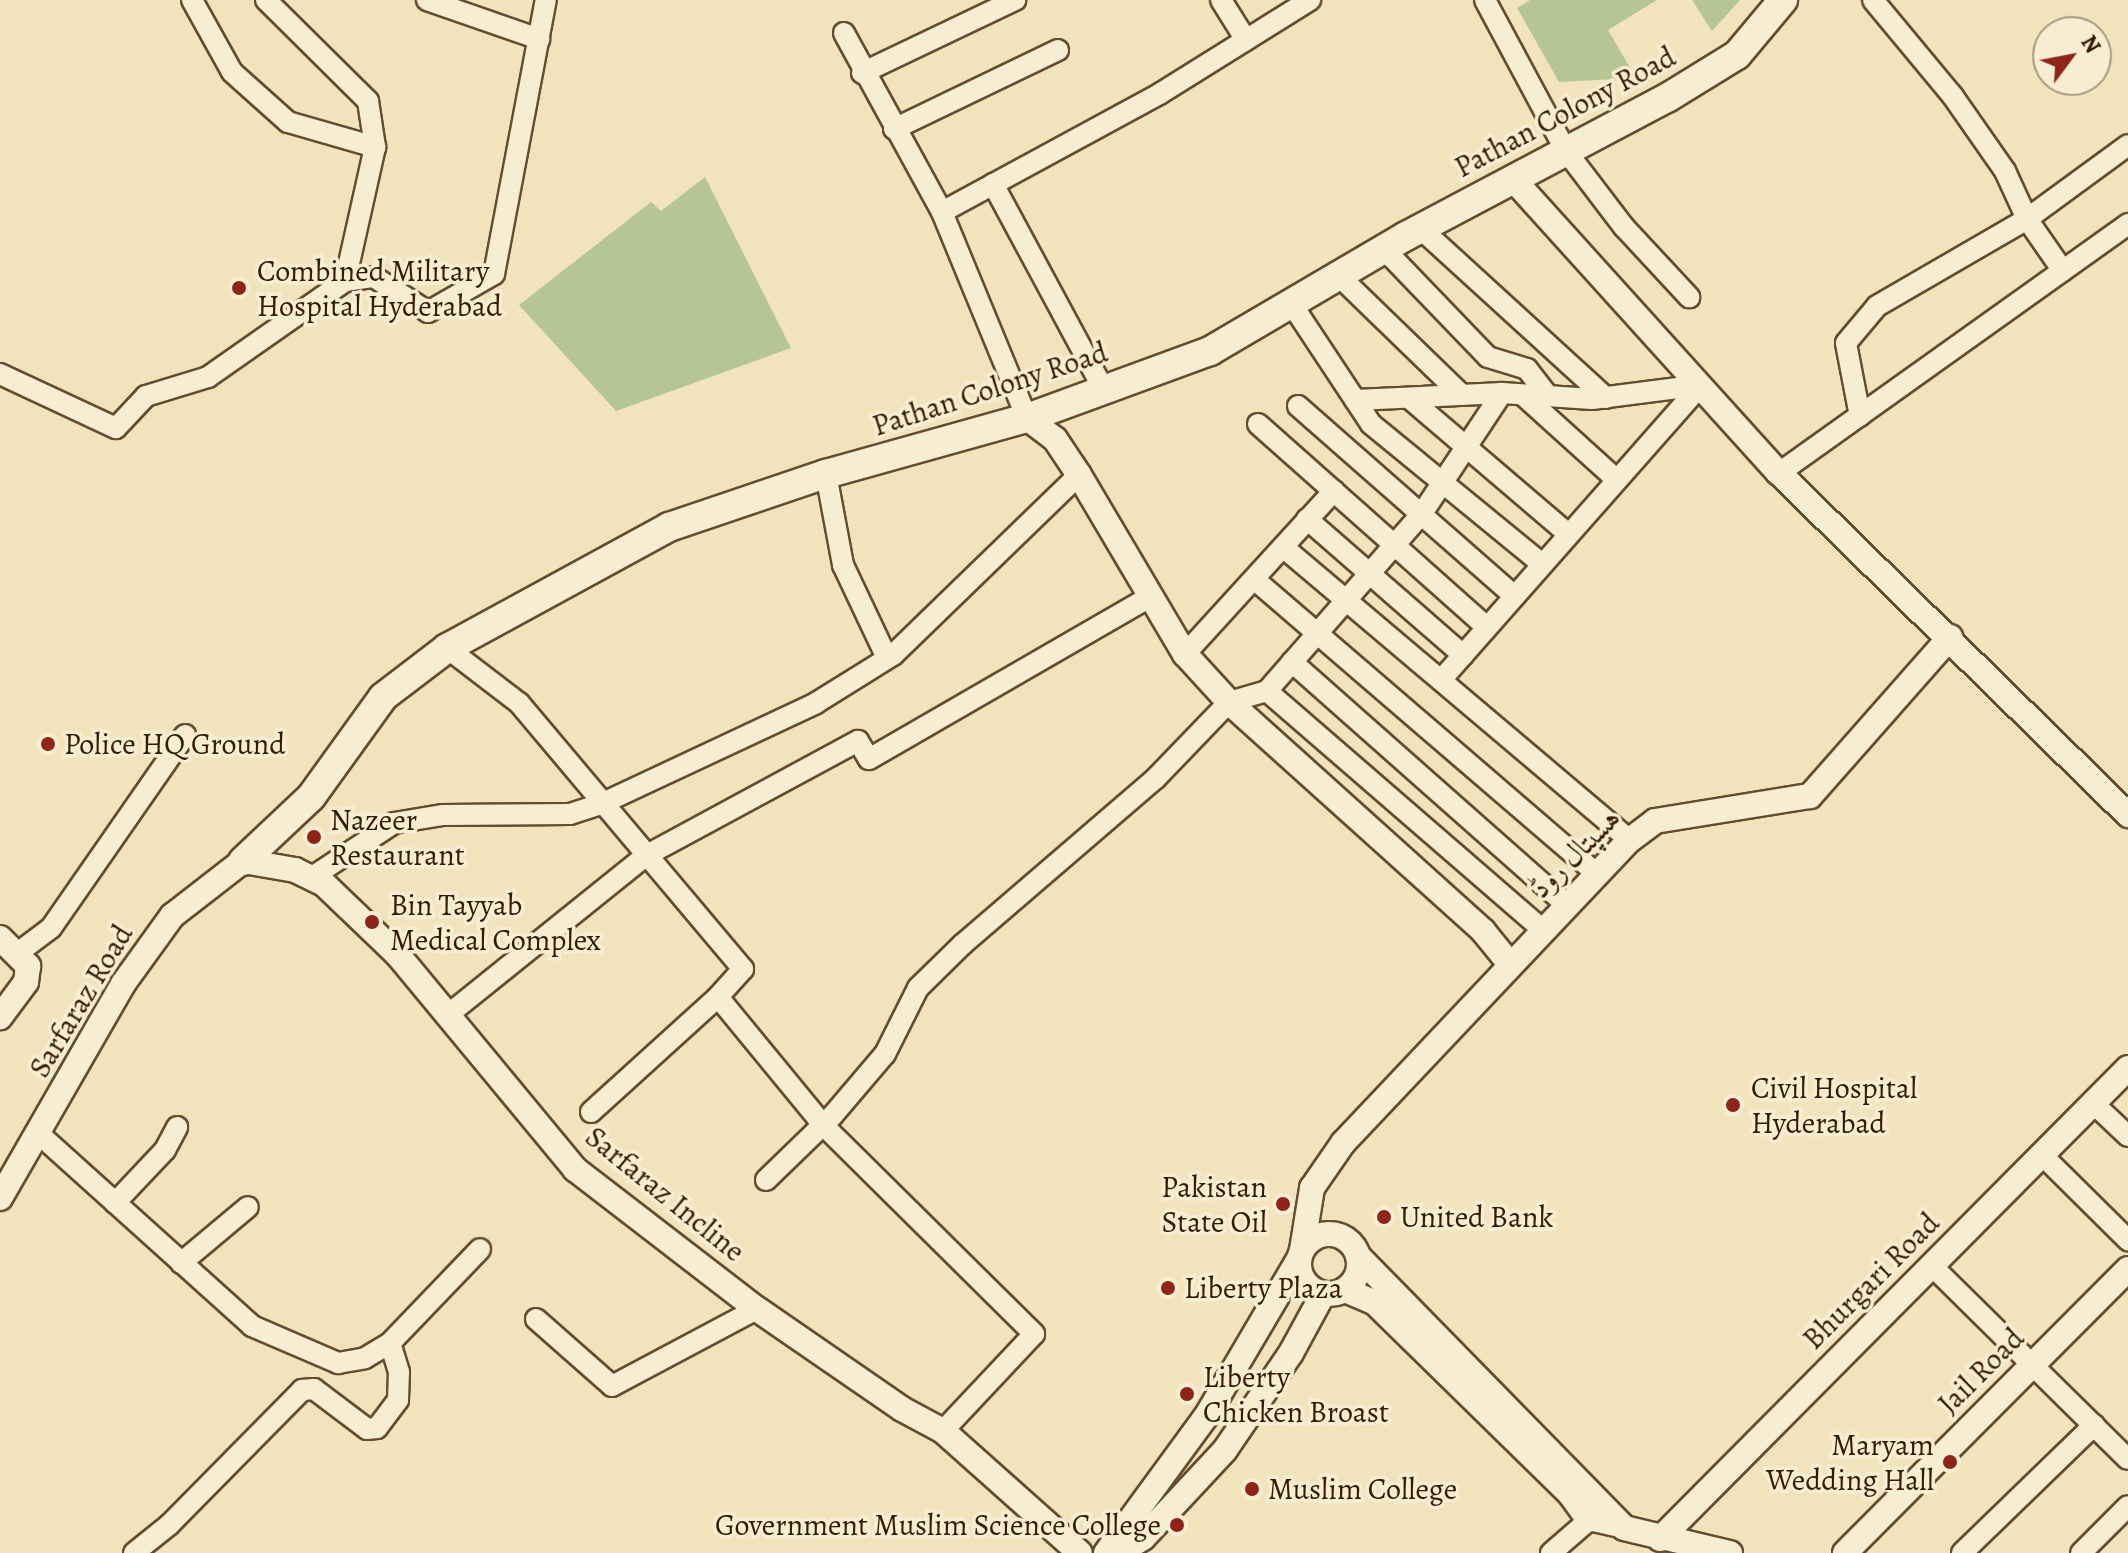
<!DOCTYPE html>
<html>
<head>
<meta charset="utf-8">
<style>
  body { margin:0 }
  #map { position:relative; width:2128px; height:1553px; overflow:hidden; background:#f1e4bc; font-family:Alegreya,Amiri,serif }
  div>[style] { position:absolute }
  .green>* { inset:0; background:#b6c594 }
  .roads { filter:drop-shadow(2px 0 #644d2f) drop-shadow(-2px 0 #644d2f) drop-shadow(0 2px #644d2f) drop-shadow(0 -2px #644d2f) }
  .minor>* { height:20px; margin:-10px; padding:0 10px; transform-origin:10px; border-radius:10px; background:#f6edd3 }
  .tertiary>* { height:24px; margin:-12px; padding:0 12px; transform-origin:12px; border-radius:12px; background:#f6edd3 }
  .tertiary>.ring { margin:-12px; padding:0; box-sizing:content-box; background:none; border:24px solid #f6edd3; border-radius:50% }
  .secondary>* { height:28px; margin:-14px; padding:0 14px; transform-origin:14px; border-radius:14px; background:#f6edd3 }
  .dots>* { width:22px; height:22px; translate:-50% -50%; box-sizing:border-box; border:4px solid #f6edd3; border-radius:50% }
  span { translate:-50% -50%; white-space:nowrap; text-align:center; line-height:1.15; -webkit-text-stroke:7px #f6edd3; paint-order:stroke }
  .street-label { font-size:30px; color:#351b00 }
  .poi-label { font-size:30px; color:#351b00 }
  .left { translate:0 -50%; text-align:left }
  .right { translate:-100% -50%; text-align:right }
  .north { position:absolute; left:2032px; top:16px; width:80px; height:80px; box-sizing:border-box; background:#f6edd3; border:2px solid #a9997f; border-radius:50%; rotate:58deg; font-size:22px; font-weight:700; line-height:32px; text-align:center; color:#351b00 }
  .north::after { content:''; display:block; margin:auto; width:28px; height:36px; background:#8f2418; clip-path:polygon(50% 0,100% 100%,50% 72%,0 100%) }
</style>
</head>
<body>
<div id="map">
  <div class="green">
    <div style="clip-path:polygon(1530px 0,1657px 0,1608px 30px,1636px 78px,1559px 82px,1517px 8px)"></div>
    <div style="clip-path:polygon(1692px 0,1740px 0,1712px 31px)"></div>
    <div style="clip-path:polygon(705px 177px,791px 348px,616px 411px,519px 305px,651px 202px,661px 211px)"></div>
  </div>
  <div class="roads">
    <div class="minor">
      <div style="left:192px;top:0;width:82px;rotate:60.9deg"></div>
      <div style="left:232px;top:72px;width:75px;rotate:41.8deg"></div>
      <div style="left:288px;top:122px;width:91px;rotate:16deg"></div>
      <div style="left:375px;top:147px;width:137px;rotate:102.6deg"></div>
      <div style="left:345px;top:281px;width:29px;rotate:-8deg"></div>
      <div style="left:374px;top:277px;width:64px;rotate:32.9deg"></div>
      <div style="left:428px;top:312px;width:76px;rotate:-29.9deg"></div>
      <div style="left:494px;top:274px;width:279px;rotate:-79.3deg"></div>
      <div style="left:266px;top:0;width:144px;rotate:44.7deg"></div>
      <div style="left:368px;top:101px;width:47px;rotate:81.3deg"></div>
      <div style="left:427px;top:0;width:119px;rotate:19.2deg"></div>
      <div style="left:1221px;top:0;width:47px;rotate:58deg"></div>
      <div style="left:1485px;top:0;width:171px;rotate:61.8deg"></div>
      <div style="left:1566px;top:151px;width:96px;rotate:52.7deg"></div>
      <div style="left:1624px;top:227px;width:96px;rotate:47.1deg"></div>
      <div style="left:1873px;top:0;width:124px;rotate:50.3deg"></div>
      <div style="left:1952px;top:95px;width:93px;rotate:55.1deg"></div>
      <div style="left:2005px;top:171px;width:53px;rotate:65.4deg"></div>
      <div style="left:2027px;top:219px;width:63px;rotate:55.3deg"></div>
      <div style="left:844px;top:33px;width:204px;rotate:61.3deg"></div>
      <div style="left:942px;top:212px;width:223px;rotate:67.6deg"></div>
      <div style="left:862px;top:73px;width:170px;rotate:-25.5deg"></div>
      <div style="left:894px;top:129px;width:182px;rotate:-25.7deg"></div>
      <div style="left:993px;top:184px;width:234px;rotate:61.7deg"></div>
      <div style="left:942px;top:212px;width:249px;rotate:-28.5deg"></div>
      <div style="left:1161px;top:93px;width:176px;rotate:-32deg"></div>
      <div style="left:1420px;top:228px;width:252px;rotate:42.4deg"></div>
      <div style="left:1384px;top:249px;width:150px;rotate:46.1deg"></div>
      <div style="left:1488px;top:357px;width:41px;rotate:17.1deg"></div>
      <div style="left:1527px;top:369px;width:34px;rotate:52deg"></div>
      <div style="left:1339px;top:276px;width:171px;rotate:44.1deg"></div>
      <div style="left:1291px;top:303px;width:145px;rotate:56.5deg"></div>
      <div style="left:1371px;top:424px;width:221px;rotate:39.3deg"></div>
      <div style="left:0;top:374px;width:128px;rotate:25deg"></div>
      <div style="left:116px;top:428px;width:44px;rotate:-46.8deg"></div>
      <div style="left:146px;top:396px;width:65px;rotate:-17deg"></div>
      <div style="left:208px;top:377px;width:167px;rotate:-35deg"></div>
      <div style="left:1523px;top:395px;width:125px;rotate:42.1deg"></div>
      <div style="left:1409px;top:398px;width:209px;rotate:40.5deg"></div>
      <div style="left:1355px;top:400px;width:147px;rotate:-2.7deg"></div>
      <div style="left:1502px;top:393px;width:90px;rotate:3.8deg"></div>
      <div style="left:1592px;top:399px;width:110px;rotate:-7.3deg"></div>
      <div style="left:1298px;top:406px;width:288px;rotate:41.3deg"></div>
      <div style="left:1860px;top:416px;width:74px;rotate:-100.9deg"></div>
      <div style="left:1846px;top:343px;width:48px;rotate:-50deg"></div>
      <div style="left:1877px;top:306px;width:173px;rotate:-30.1deg"></div>
      <div style="left:2027px;top:219px;width:125px;rotate:-36.2deg"></div>
      <div style="left:1258px;top:424px;width:306px;rotate:41.6deg"></div>
      <div style="left:1779px;top:473px;width:429px;rotate:-35.5deg"></div>
      <div style="left:826px;top:474px;width:93px;rotate:79.4deg"></div>
      <div style="left:843px;top:565px;width:101px;rotate:64.7deg"></div>
      <div style="left:1307px;top:519px;width:207px;rotate:41.1deg"></div>
      <div style="left:1283px;top:547px;width:454px;rotate:40.2deg"></div>
      <div style="left:1254px;top:579px;width:452px;rotate:40.7deg"></div>
      <div style="left:447px;top:648px;width:91px;rotate:37.4deg"></div>
      <div style="left:519px;top:703px;width:348px;rotate:49.9deg"></div>
      <div style="left:743px;top:969px;width:38px;rotate:132deg"></div>
      <div style="left:1185px;top:654px;width:221px;rotate:-47.6deg"></div>
      <div style="left:1292px;top:662px;width:367px;rotate:41.5deg"></div>
      <div style="left:1441px;top:680px;width:393px;rotate:-48.6deg"></div>
      <div style="left:1267px;top:691px;width:365px;rotate:40.9deg"></div>
      <div style="left:312px;top:877px;width:98px;rotate:-33.4deg"></div>
      <div style="left:394px;top:823px;width:50px;rotate:-9.3deg"></div>
      <div style="left:443px;top:815px;width:127px;rotate:-0.5deg"></div>
      <div style="left:570px;top:814px;width:35px;rotate:-18deg"></div>
      <div style="left:603px;top:803px;width:235px;rotate:-25.1deg"></div>
      <div style="left:816px;top:703px;width:91px;rotate:-31.9deg"></div>
      <div style="left:893px;top:655px;width:259px;rotate:-44.1deg"></div>
      <div style="left:19px;top:952px;width:40px;rotate:-37deg"></div>
      <div style="left:51px;top:928px;width:235px;rotate:-55.2deg"></div>
      <div style="left:449px;top:1014px;width:254px;rotate:-38.8deg"></div>
      <div style="left:647px;top:855px;width:240px;rotate:-28.4deg"></div>
      <div style="left:858px;top:741px;width:21px;rotate:59deg"></div>
      <div style="left:869px;top:759px;width:322px;rotate:-30deg"></div>
      <div style="left:2093px;top:1103px;width:48px;rotate:43.3deg"></div>
      <div style="left:591px;top:1112px;width:171px;rotate:-42.2deg"></div>
      <div style="left:718px;top:997px;width:166px;rotate:50.6deg"></div>
      <div style="left:823px;top:1125px;width:297px;rotate:44.7deg"></div>
      <div style="left:1034px;top:1334px;width:133px;rotate:133.2deg"></div>
      <div style="left:39px;top:1134px;width:287px;rotate:42deg"></div>
      <div style="left:252px;top:1326px;width:94px;rotate:23.3deg"></div>
      <div style="left:338px;top:1363px;width:27px;rotate:-10deg"></div>
      <div style="left:365px;top:1358px;width:29px;rotate:-31deg"></div>
      <div style="left:390px;top:1343px;width:130px;rotate:-46.2deg"></div>
      <div style="left:2043px;top:1156px;width:120px;rotate:44.7deg"></div>
      <div style="left:766px;top:1180px;width:93px;rotate:-44.1deg"></div>
      <div style="left:833px;top:1115px;width:80px;rotate:-49.6deg"></div>
      <div style="left:885px;top:1054px;width:74px;rotate:-63.4deg"></div>
      <div style="left:918px;top:988px;width:63px;rotate:-44.4deg"></div>
      <div style="left:963px;top:944px;width:253px;rotate:-40.7deg"></div>
      <div style="left:1155px;top:779px;width:107px;rotate:-46.1deg"></div>
      <div style="left:1229px;top:702px;width:40px;rotate:-16deg"></div>
      <div style="left:1267px;top:691px;width:237px;rotate:-48.9deg"></div>
      <div style="left:1423px;top:512px;width:143px;rotate:-56.4deg"></div>
      <div style="left:115px;top:1203px;width:73px;rotate:-46.7deg"></div>
      <div style="left:165px;top:1150px;width:26px;rotate:-62deg"></div>
      <div style="left:181px;top:1263px;width:87px;rotate:-39.9deg"></div>
      <div style="left:1931px;top:1265px;width:276px;rotate:44.6deg"></div>
      <div style="left:536px;top:1319px;width:101px;rotate:41.4deg"></div>
      <div style="left:612px;top:1386px;width:164px;rotate:-28deg"></div>
      <div style="left:134px;top:1553px;width:45px;rotate:-38.7deg"></div>
      <div style="left:169px;top:1525px;width:190px;rotate:-45.4deg"></div>
      <div style="left:302px;top:1390px;width:12px;rotate:-5deg"></div>
      <div style="left:314px;top:1389px;width:66px;rotate:37deg"></div>
      <div style="left:367px;top:1429px;width:10px;rotate:-6deg"></div>
      <div style="left:377px;top:1428px;width:35px;rotate:-53deg"></div>
      <div style="left:398px;top:1400px;width:28px;rotate:-88deg"></div>
      <div style="left:399px;top:1372px;width:30px;rotate:-107deg"></div>
      <div style="left:1551px;top:1553px;width:50px;rotate:-41deg"></div>
      <div style="left:1589px;top:1520px;width:36px;rotate:13deg"></div>
      <div style="left:1962px;top:1553px;width:184px;rotate:-44.1deg"></div>
      <div style="left:2081px;top:1553px;width:66px;rotate:-45deg"></div>
    </div>
    <div class="tertiary">
      <div style="left:1513px;top:179px;width:396px;rotate:47.9deg"></div>
      <div style="left:1779px;top:473px;width:489px;rotate:44.4deg"></div>
      <div style="left:1027px;top:418px;width:35px;rotate:37deg"></div>
      <div style="left:1055px;top:439px;width:43px;rotate:56.3deg"></div>
      <div style="left:1079px;top:475px;width:208px;rotate:59.4deg"></div>
      <div style="left:1185px;top:654px;width:65px;rotate:47.5deg"></div>
      <div style="left:1229px;top:702px;width:342px;rotate:42deg"></div>
      <div style="left:1483px;top:931px;width:43px;rotate:50.7deg"></div>
      <div style="left:0;top:938px;width:40px;rotate:45deg"></div>
      <div style="left:28px;top:966px;width:16px;rotate:97deg"></div>
      <div style="left:26px;top:982px;width:44px;rotate:126.6deg"></div>
      <div style="left:0;top:1198px;width:247px;rotate:-60.1deg"></div>
      <div style="left:123px;top:984px;width:84px;rotate:-54.2deg"></div>
      <div style="left:172px;top:916px;width:90px;rotate:-37.8deg"></div>
      <div style="left:243px;top:861px;width:53px;rotate:9.8deg"></div>
      <div style="left:295px;top:870px;width:32px;rotate:26deg"></div>
      <div style="left:324px;top:884px;width:103px;rotate:43.8deg"></div>
      <div style="left:398px;top:955px;width:278px;rotate:50.4deg"></div>
      <div style="left:575px;top:1169px;width:230px;rotate:37.6deg"></div>
      <div style="left:757px;top:1309px;width:176px;rotate:34.6deg"></div>
      <div style="left:902px;top:1409px;width:47px;rotate:28.2deg"></div>
      <div style="left:943px;top:1431px;width:183px;rotate:41.7deg"></div>
      <div class="ring" style="left:1299px;top:1234px;width:36px;height:36px"></div>
      <div style="left:1302px;top:1250px;width:63px;rotate:-80.8deg"></div>
      <div style="left:1312px;top:1188px;width:55px;rotate:-55.4deg"></div>
      <div style="left:1343px;top:1143px;width:417px;rotate:-46.6deg"></div>
      <div style="left:1630px;top:840px;width:31px;rotate:-37deg"></div>
      <div style="left:1655px;top:821px;width:157px;rotate:-9.2deg"></div>
      <div style="left:1810px;top:796px;width:212px;rotate:-48.6deg"></div>
      <div style="left:1358px;top:1256px;width:380px;rotate:45.6deg"></div>
      <div style="left:1624px;top:1528px;width:109px;rotate:13.3deg"></div>
      <div style="left:1345px;top:1290px;width:33px;rotate:23deg"></div>
      <div style="left:1375px;top:1303px;width:273px;rotate:44.4deg"></div>
      <div style="left:1570px;top:1494px;width:32px;rotate:54deg"></div>
      <div style="left:1660px;top:1539px;width:664px;rotate:-45.18deg"></div>
      <div style="left:1106px;top:1553px;width:171px;rotate:-53.8deg"></div>
      <div style="left:1207px;top:1415px;width:181px;rotate:-59.5deg"></div>
      <div style="left:1119px;top:1553px;width:28px;rotate:-32deg"></div>
      <div style="left:1143px;top:1538px;width:120px;rotate:-47deg"></div>
      <div style="left:1225px;top:1450px;width:117px;rotate:-55.8deg"></div>
      <div style="left:1291px;top:1353px;width:67px;rotate:-61.5deg"></div>
      <div style="left:1845px;top:1553px;width:401px;rotate:-45.1deg"></div>
    </div>
    <div class="secondary">
      <div style="left:243px;top:861px;width:93px;rotate:-43.3deg"></div>
      <div style="left:311px;top:797px;width:123px;rotate:-54.2deg"></div>
      <div style="left:383px;top:697px;width:81px;rotate:-37.4deg"></div>
      <div style="left:447px;top:648px;width:253px;rotate:-28.6deg"></div>
      <div style="left:669px;top:527px;width:166px;rotate:-18.7deg"></div>
      <div style="left:826px;top:474px;width:209px;rotate:-15.6deg"></div>
      <div style="left:1027px;top:418px;width:195px;rotate:-20.1deg"></div>
      <div style="left:1210px;top:351px;width:227px;rotate:-30.4deg"></div>
      <div style="left:1406px;top:236px;width:295px;rotate:-27.9deg"></div>
      <div style="left:1667px;top:98px;width:82px;rotate:-31.6deg"></div>
      <div style="left:1737px;top:55px;width:72px;rotate:-50.1deg"></div>
    </div>
  </div>
  <div class="dots">
    <div style="left:239px;top:288px;background:#8f2418"></div>
    <div style="left:48px;top:744px;background:#8f2418"></div>
    <div style="left:314px;top:837px;background:#8f2418"></div>
    <div style="left:372px;top:922px;background:#8f2418"></div>
    <div style="left:1733px;top:1105px;background:#8f2418"></div>
    <div style="left:1283px;top:1204px;background:#8f2418"></div>
    <div style="left:1384px;top:1217px;background:#8f2418"></div>
    <div style="left:1168px;top:1288px;background:#8f2418"></div>
    <div style="left:1187px;top:1394px;background:#8f2418"></div>
    <div style="left:1950px;top:1462px;background:#8f2418"></div>
    <div style="left:1252px;top:1489px;background:#8f2418"></div>
    <div style="left:1177px;top:1525px;background:#8f2418"></div>
  </div>
  <div class="street-label">
    <span style="left:1565px;top:112px;rotate:-28deg">Pathan Colony Road</span>
    <span style="left:990px;top:389px;rotate:-18deg">Pathan Colony Road</span>
    <span style="left:1575px;top:853px;rotate:-45deg">ہسپتال روڈ</span>
    <span style="left:81px;top:1001px;rotate:-59deg">Sarfaraz Road</span>
    <span style="left:665px;top:1194px;rotate:39deg">Sarfaraz Incline</span>
    <span style="left:1871px;top:1281px;rotate:-45deg">Bhurgari Road</span>
    <span style="left:1981px;top:1371px;rotate:-45deg">Jail Road</span>
  </div>
  <div class="poi-label">
    <span class="left" style="left:257px;top:288px">Combined Military<br>Hospital Hyderabad</span>
    <span class="left" style="left:64px;top:744px">Police HQ Ground</span>
    <span class="left" style="left:330px;top:837px">Nazeer<br>Restaurant</span>
    <span class="left" style="left:390px;top:922px">Bin Tayyab<br>Medical Complex</span>
    <span class="left" style="left:1751px;top:1105px">Civil Hospital<br>Hyderabad</span>
    <span class="right" style="left:1267px;top:1204px">Pakistan<br>State Oil</span>
    <span class="left" style="left:1400px;top:1217px">United Bank</span>
    <span class="left" style="left:1184px;top:1288px">Liberty Plaza</span>
    <span class="left" style="left:1203px;top:1394px">Liberty<br>Chicken Broast</span>
    <span class="right" style="left:1934px;top:1462px">Maryam<br>Wedding Hall</span>
    <span class="left" style="left:1268px;top:1489px">Muslim College</span>
    <span class="right" style="left:1161px;top:1525px">Government Muslim Science College</span>
  </div>
  <div class="north">N</div>
</div>
</body>
</html>
